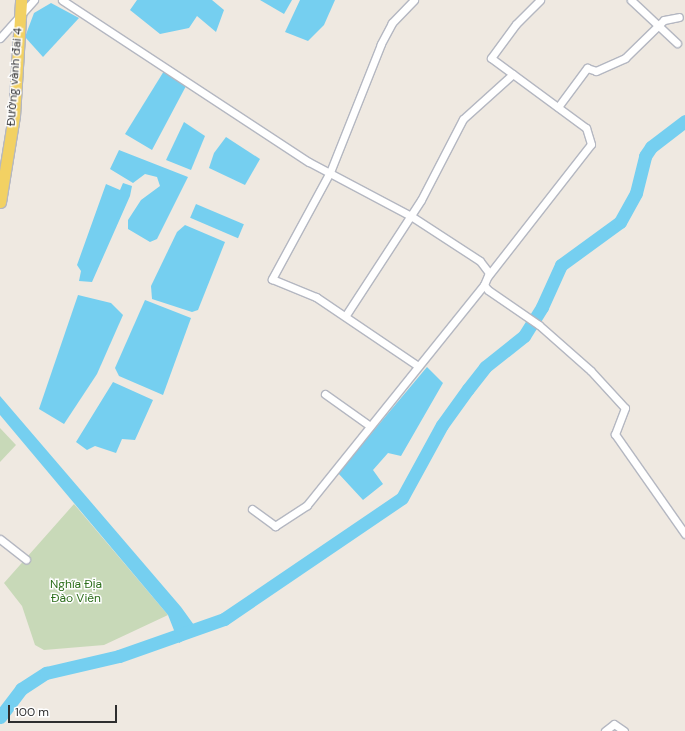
<!DOCTYPE html>
<html>
<head>
<meta charset="utf-8">
<style>
  body { margin:0 }
  #map { position:relative; width:685px; height:731px; overflow:hidden; background:#efe9e1; font-family:"DM Sans",sans-serif }
  div>[style] { position:absolute }
  .cemetery>* { inset:0; background:#c8d9b8 }
  .water>* { inset:0; background:#75cff0; transform-origin:0 0 }
  .river>* { height:13px; margin:-6.5px; padding:0 6.5px; transform-origin:6.5px; border-radius:6.5px; background:#75cff0 }
  .roads { filter:drop-shadow(1px 0 #b4b7c1) drop-shadow(-1px 0 #b4b7c1) drop-shadow(0 1px #b4b7c1) drop-shadow(0 -1px #b4b7c1) }
  .street>* { height:7px; margin:-3.5px; padding:0 3.5px; transform-origin:3.5px; border-radius:3.5px; background:#fff }
  .primary>* { height:11px; margin:-5.5px; padding:0 5.5px; transform-origin:5.5px; border-radius:5.5px; background:#f2d163 }
  span { translate:-50% -50%; white-space:nowrap; text-align:center; line-height:1.15; -webkit-text-stroke:3px #fff; paint-order:stroke }
  .street-label { font-size:12px; color:#2e2e2e }
  .park-label { font-size:12px; color:#2c6e1b }
  .scale { position:absolute; left:8px; top:705px; width:109px; height:18px; box-sizing:border-box; border:2px solid #2e2e2e; border-top:0; padding-left:5px; font-size:12px; line-height:14px; white-space:nowrap; color:#2e2e2e; -webkit-text-stroke:3px #fff; paint-order:stroke }
</style>
</head>
<body>
<div id="map">
  <div class="cemetery">
    <div style="clip-path:polygon(0 428px,16px 445px,0 462px)"></div>
    <div style="clip-path:polygon(74px 504px,168px 615px,104px 645px,44px 650px,35px 645px,22px 606px,4px 583px)"></div>
  </div>
  <div class="water">
    <div style="clip-path:polygon(137px 0,212px 0,224px 10px,216px 32px,197px 16px,189px 28px,160px 34px,130px 10px)"></div>
    <div style="clip-path:polygon(260px 0,292px 0,284px 14px)"></div>
    <div style="clip-path:polygon(300px 0,335px 0,324px 25px,308px 41px,285px 32px)"></div>
    <div style="clip-path:polygon(51px 3px,79px 18px,43px 57px,25px 37px,34px 13px)"></div>
    <div style="clip-path:polygon(164px 71px,186px 86px,152px 150px,125px 134px)"></div>
    <div style="clip-path:polygon(184px 122px,205px 136px,191px 170px,166px 160px)"></div>
    <div style="clip-path:polygon(226px 137px,260px 159px,245px 185px,209px 168px,214px 153px)"></div>
    <div style="clip-path:polygon(119px 150px,188px 177px,157px 239px,150px 242px,128px 229px,128px 220px,141px 200px,160px 186px,157px 177px,145px 174px,133px 183px,110px 169px)"></div>
    <div style="clip-path:polygon(123px 183px,132px 186px,130px 196px,92px 282px,79px 281px,81px 271px,77px 265px,106px 184px,120px 190px)"></div>
    <div style="left:196px;top:204px;width:52px;height:15px;rotate:23deg"></div>
    <div style="clip-path:polygon(185px 225px,225px 242px,198px 310px,192px 312px,152px 299px,151px 286px,177px 232px)"></div>
    <div style="clip-path:polygon(78px 295px,111px 303px,123px 315px,97px 374px,64px 424px,39px 409px)"></div>
    <div style="clip-path:polygon(145px 300px,191px 318px,163px 395px,119px 376px,115px 368px)"></div>
    <div style="clip-path:polygon(427px 367px,443px 383px,401px 456px,388px 453px,373px 470px,383px 484px,363px 500px,338px 473px)"></div>
    <div style="clip-path:polygon(113px 382px,153px 400px,135px 440px,122px 439px,116px 453px,95px 446px,87px 450px,76px 442px)"></div>
    <div style="clip-path:polygon(0 396px,181px 607px,199px 632px,179px 643px,168px 615px,0 415px)"></div>
  </div>
  <div class="river">
    <div style="left:0;top:717px;width:35px;rotate:-53deg"></div>
    <div style="left:21px;top:689px;width:30px;rotate:-33deg"></div>
    <div style="left:46px;top:673px;width:75px;rotate:-13.1deg"></div>
    <div style="left:119px;top:656px;width:111px;rotate:-19.4deg"></div>
    <div style="left:224px;top:619px;width:215px;rotate:-34.2deg"></div>
    <div style="left:402px;top:498px;width:83px;rotate:-61.3deg"></div>
    <div style="left:442px;top:425px;width:44px;rotate:-54.2deg"></div>
    <div style="left:468px;top:389px;width:28px;rotate:-52deg"></div>
    <div style="left:485px;top:367px;width:50px;rotate:-38.5deg"></div>
    <div style="left:524px;top:336px;width:34px;rotate:-58deg"></div>
    <div style="left:542px;top:307px;width:46px;rotate:-65.7deg"></div>
    <div style="left:561px;top:265px;width:73px;rotate:-36.1deg"></div>
    <div style="left:620px;top:222px;width:33px;rotate:-61deg"></div>
    <div style="left:636px;top:193px;width:38px;rotate:-76deg"></div>
    <div style="left:645px;top:156px;width:11px;rotate:-56deg"></div>
    <div style="left:651px;top:147px;width:43px;rotate:-37.4deg"></div>
  </div>
  <div class="roads">
    <div class="street">
      <div style="left:62px;top:0;width:295px;rotate:33.3deg"></div>
      <div style="left:309px;top:162px;width:115px;rotate:27.9deg"></div>
      <div style="left:411px;top:216px;width:82px;rotate:33.1deg"></div>
      <div style="left:480px;top:261px;width:15px;rotate:53deg"></div>
      <div style="left:489px;top:273px;width:13px;rotate:113deg"></div>
      <div style="left:484px;top:285px;width:6px;rotate:51deg"></div>
      <div style="left:488px;top:290px;width:62px;rotate:34.5deg"></div>
      <div style="left:539px;top:325px;width:69px;rotate:41.5deg"></div>
      <div style="left:591px;top:371px;width:50px;rotate:47.4deg"></div>
      <div style="left:625px;top:408px;width:28px;rotate:111deg"></div>
      <div style="left:615px;top:434px;width:122px;rotate:55deg"></div>
      <div style="left:414px;top:0;width:32px;rotate:134deg"></div>
      <div style="left:392px;top:23px;width:24px;rotate:118deg"></div>
      <div style="left:381px;top:44px;width:138px;rotate:111.7deg"></div>
      <div style="left:330px;top:172px;width:122px;rotate:118.5deg"></div>
      <div style="left:272px;top:279px;width:48px;rotate:22.2deg"></div>
      <div style="left:316px;top:297px;width:123px;rotate:34.1deg"></div>
      <div style="left:631px;top:0;width:63px;rotate:43.1deg"></div>
      <div style="left:0;top:38px;width:51px;rotate:-48.2deg"></div>
      <div style="left:558px;top:107px;width:49px;rotate:-53.4deg"></div>
      <div style="left:587px;top:68px;width:9px;rotate:18deg"></div>
      <div style="left:596px;top:71px;width:32px;rotate:-24deg"></div>
      <div style="left:625px;top:58px;width:54px;rotate:-44.3deg"></div>
      <div style="left:664px;top:20px;width:15px;rotate:-11deg"></div>
      <div style="left:488px;top:276px;width:167px;rotate:-52deg"></div>
      <div style="left:591px;top:144px;width:17px;rotate:-107deg"></div>
      <div style="left:586px;top:128px;width:118px;rotate:-143.6deg"></div>
      <div style="left:491px;top:58px;width:42px;rotate:-53.7deg"></div>
      <div style="left:516px;top:24px;width:34px;rotate:-45deg"></div>
      <div style="left:346px;top:315px;width:137px;rotate:-56.9deg"></div>
      <div style="left:421px;top:200px;width:91px;rotate:-62.6deg"></div>
      <div style="left:463px;top:119px;width:67px;rotate:-42deg"></div>
      <div style="left:325px;top:394px;width:55px;rotate:35.4deg"></div>
      <div style="left:252px;top:509px;width:29px;rotate:36deg"></div>
      <div style="left:275px;top:526px;width:38px;rotate:-33deg"></div>
      <div style="left:307px;top:505px;width:282px;rotate:-51.2deg"></div>
      <div style="left:0;top:539px;width:33px;rotate:38deg"></div>
      <div style="left:605px;top:731px;width:11px;rotate:-38deg"></div>
      <div style="left:614px;top:724px;width:12px;rotate:35deg"></div>
    </div>
    <div class="primary">
      <div style="left:0;top:202px;width:87px;rotate:-80.8deg"></div>
      <div style="left:14px;top:116px;width:116px;rotate:-86.5deg"></div>
    </div>
  </div>
  <div class="street-label">
    <span style="left:15px;top:77px;rotate:-86deg">Đường vành đai 4</span>
  </div>
  <div class="park-label">
    <span style="left:76px;top:592px">Nghĩa Địa<br>Đào Viên</span>
  </div>
  <div class="scale">100 m</div>
</div>
</body>
</html>
